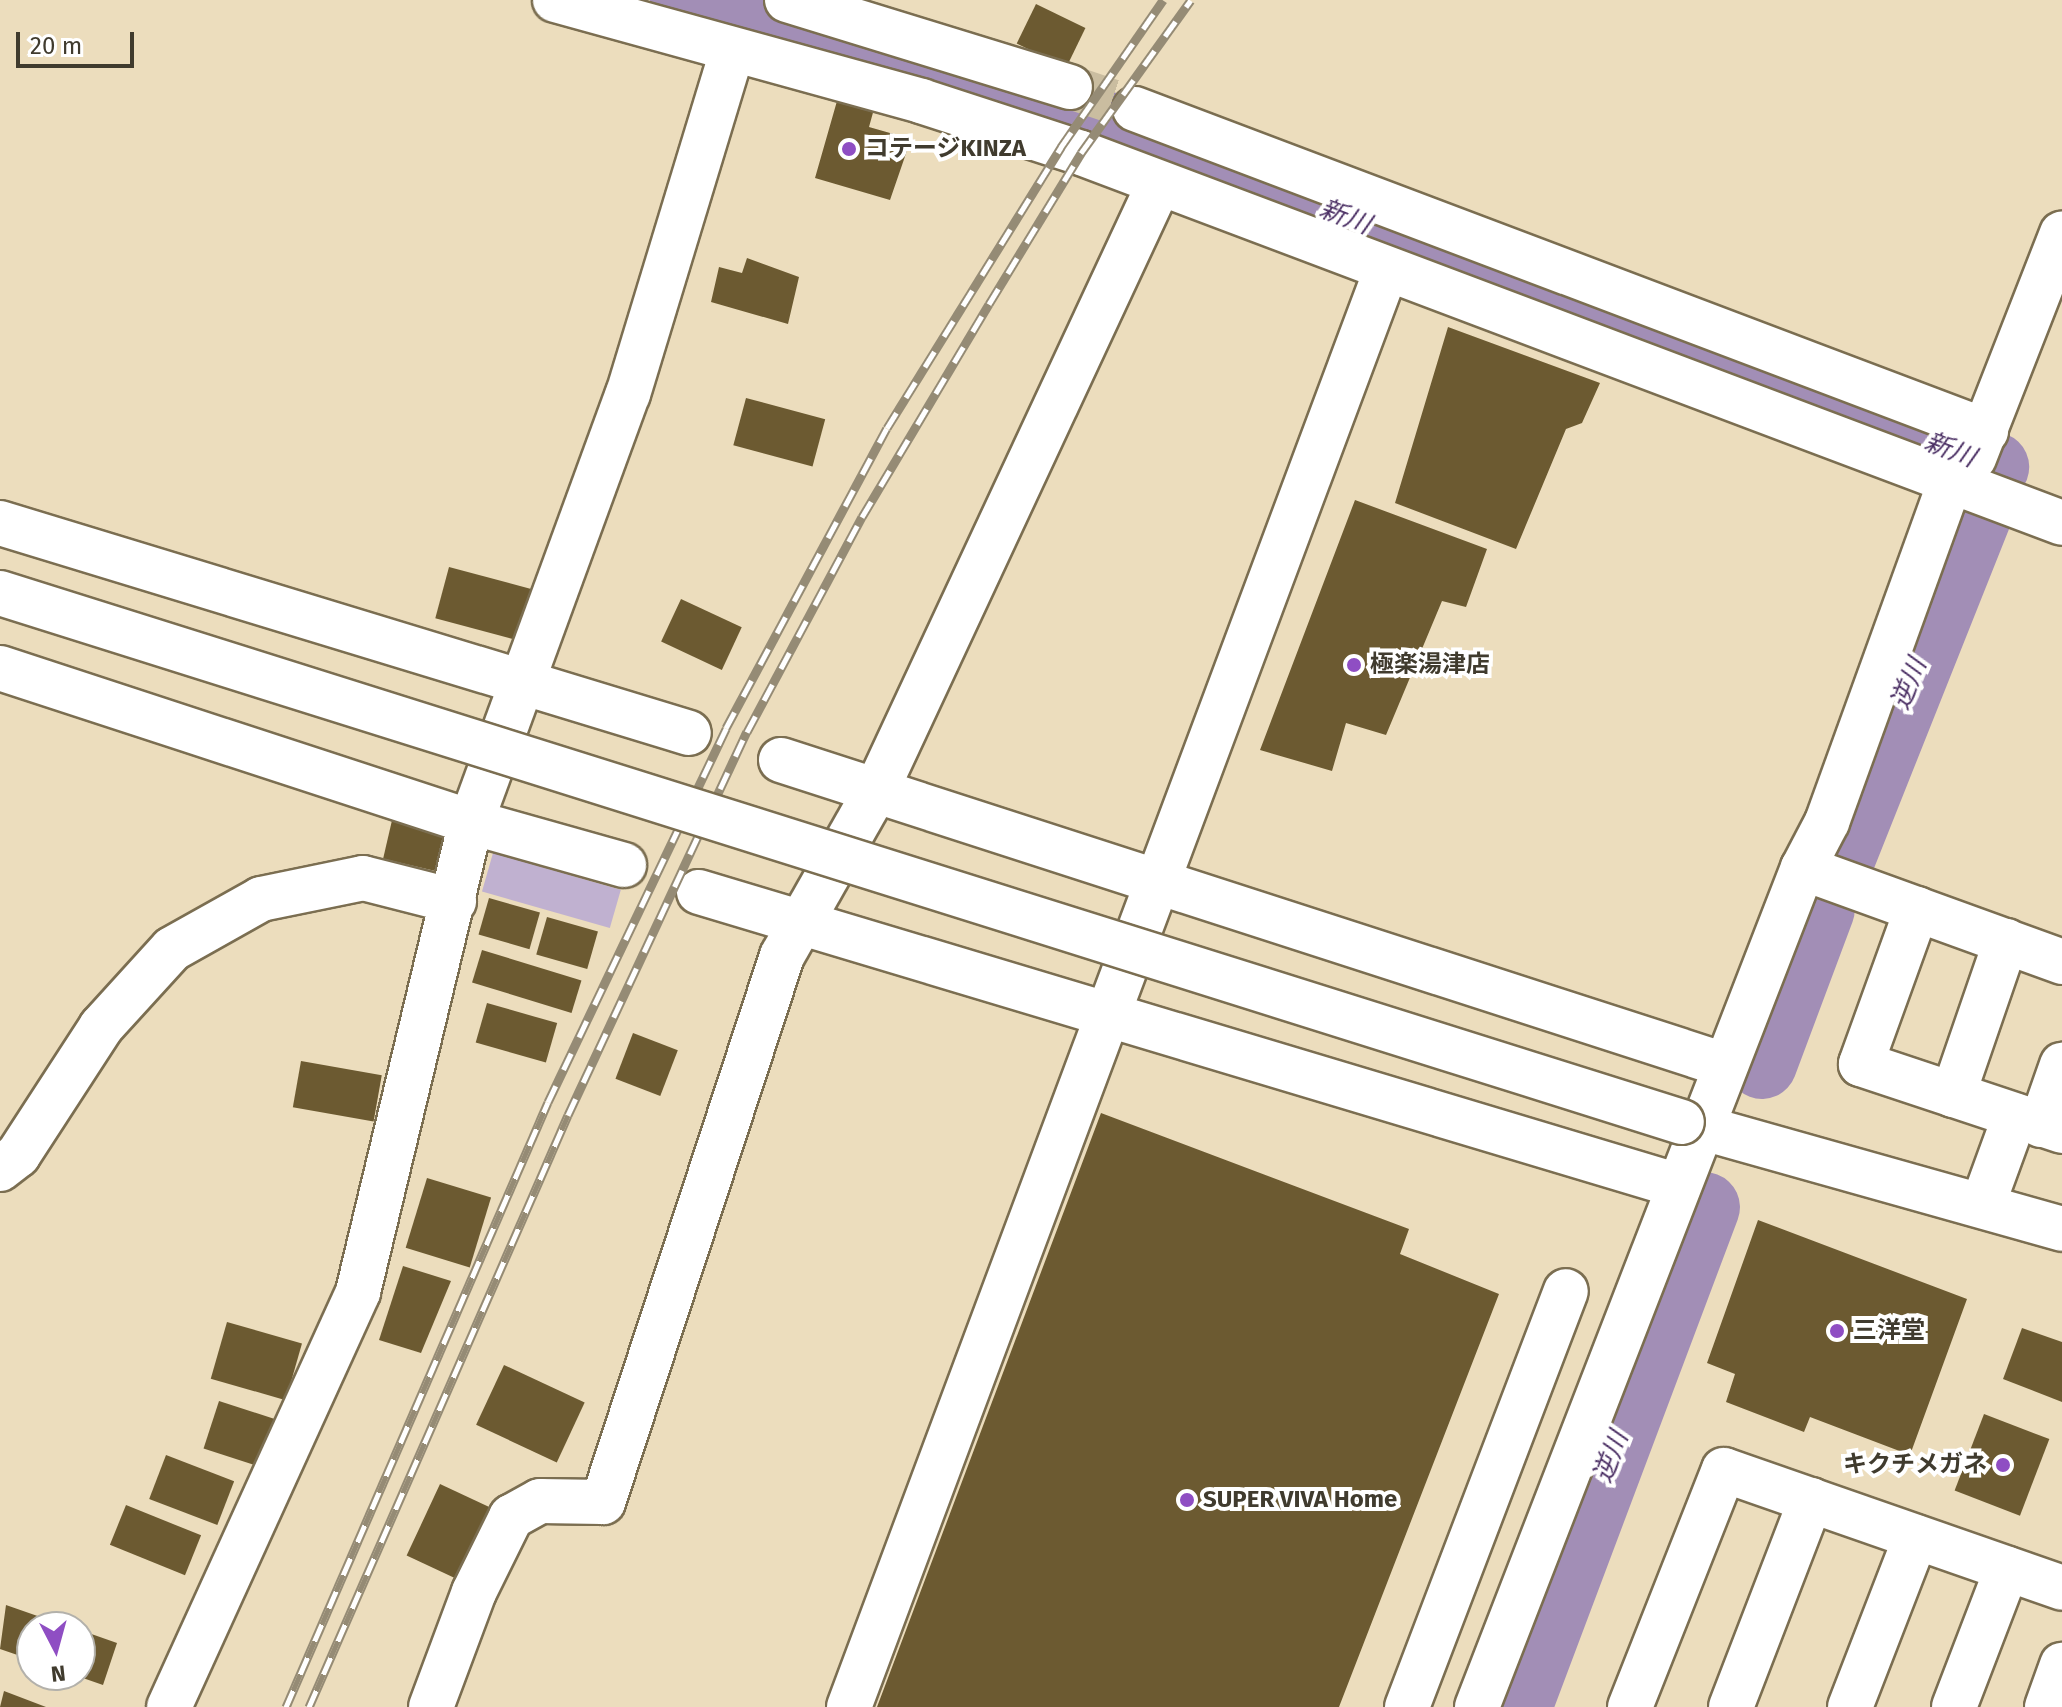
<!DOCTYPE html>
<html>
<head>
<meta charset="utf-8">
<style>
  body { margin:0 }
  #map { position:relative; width:2062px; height:1707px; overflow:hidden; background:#ecddbd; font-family:"Fira Sans","Noto Sans JP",sans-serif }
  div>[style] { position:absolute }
  .green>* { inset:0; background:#c0b1d0; transform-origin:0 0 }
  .river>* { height:70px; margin:-35px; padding:0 35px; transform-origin:35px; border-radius:35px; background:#a28eb6 }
  .building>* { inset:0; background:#6c5a31; transform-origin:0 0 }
  .minor-tunnel>* { height:44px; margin-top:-22px; transform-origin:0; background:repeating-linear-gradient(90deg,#cabda0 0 44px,transparent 0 66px) }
  .roads { filter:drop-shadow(2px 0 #7b6e51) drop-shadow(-2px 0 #7b6e51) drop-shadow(0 2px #7b6e51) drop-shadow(0 -2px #7b6e51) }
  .minor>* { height:44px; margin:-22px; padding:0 22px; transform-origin:22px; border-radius:22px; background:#fff }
  .rail>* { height:9px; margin-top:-4.5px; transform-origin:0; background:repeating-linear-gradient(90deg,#fff 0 18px,#958b75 0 36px); box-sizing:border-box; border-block:2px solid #958b75 }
  .bridges { filter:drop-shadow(2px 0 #7b6e51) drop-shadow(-2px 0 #7b6e51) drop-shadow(0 2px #7b6e51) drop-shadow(0 -2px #7b6e51) }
  .minor-bridge>* { height:44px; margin:-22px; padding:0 22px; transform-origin:22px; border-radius:22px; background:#fff }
  .dots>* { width:22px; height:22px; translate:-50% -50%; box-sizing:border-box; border:4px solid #fff; border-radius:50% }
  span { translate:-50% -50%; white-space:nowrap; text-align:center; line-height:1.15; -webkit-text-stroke:8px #fff; paint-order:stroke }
  .poi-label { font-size:24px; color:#403b2e; font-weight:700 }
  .left { translate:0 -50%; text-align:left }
  .right { translate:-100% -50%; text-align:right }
  .water-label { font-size:26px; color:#4a2e63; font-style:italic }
  .north { position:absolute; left:16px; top:1611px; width:80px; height:80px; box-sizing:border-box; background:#fff; border:2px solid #b3b1ab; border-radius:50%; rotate:174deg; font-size:22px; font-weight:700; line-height:32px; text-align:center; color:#403b2e }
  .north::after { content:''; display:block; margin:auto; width:28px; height:36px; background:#8f4ec3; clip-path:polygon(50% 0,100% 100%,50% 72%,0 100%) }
  .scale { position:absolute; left:16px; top:32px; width:118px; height:36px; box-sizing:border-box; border:4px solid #403b2e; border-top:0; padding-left:10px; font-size:24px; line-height:28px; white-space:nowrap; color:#403b2e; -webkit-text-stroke:6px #fff; paint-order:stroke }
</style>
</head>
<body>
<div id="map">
  <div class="green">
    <div style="left:493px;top:853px;width:133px;height:40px;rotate:16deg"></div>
  </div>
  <div class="river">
    <div style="left:685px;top:0;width:473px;rotate:16.7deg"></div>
    <div style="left:1138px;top:136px;width:918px;rotate:21.14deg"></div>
    <div style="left:1842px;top:854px;width:366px;rotate:-68.3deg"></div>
    <div style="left:1762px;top:1064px;width:165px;rotate:-69.5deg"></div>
    <div style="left:1517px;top:1707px;width:534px;rotate:-69.39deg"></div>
  </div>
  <div class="building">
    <div style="left:1036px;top:4px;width:55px;height:44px;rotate:26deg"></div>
    <div style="clip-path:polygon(837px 101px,874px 109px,869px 127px,911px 139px,890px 200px,815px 178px)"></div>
    <div style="clip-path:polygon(747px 258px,799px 277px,788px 324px,711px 302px,719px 267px,742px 273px)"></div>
    <div style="clip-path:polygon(1448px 327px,1600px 383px,1582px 423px,1566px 429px,1516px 549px,1395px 503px)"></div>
    <div style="left:746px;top:398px;width:82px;height:49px;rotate:15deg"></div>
    <div style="clip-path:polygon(1355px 500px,1487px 549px,1466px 607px,1442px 601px,1386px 735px,1346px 723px,1332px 771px,1260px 750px)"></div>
    <div style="left:449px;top:567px;width:86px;height:53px;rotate:15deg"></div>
    <div style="left:681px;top:599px;width:67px;height:47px;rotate:25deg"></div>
    <div style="left:393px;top:816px;width:58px;height:44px;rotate:13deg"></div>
    <div style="left:489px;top:898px;width:53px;height:38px;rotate:16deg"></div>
    <div style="left:547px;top:917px;width:53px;height:39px;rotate:16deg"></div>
    <div style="left:482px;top:950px;width:104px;height:34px;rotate:17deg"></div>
    <div style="left:487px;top:1003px;width:73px;height:41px;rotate:16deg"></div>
    <div style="left:633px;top:1033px;width:48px;height:49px;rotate:21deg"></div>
    <div style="left:301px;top:1061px;width:82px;height:47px;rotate:10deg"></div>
    <div style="clip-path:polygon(1101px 1113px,1409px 1229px,1400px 1254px,1499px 1294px,1339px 1707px,877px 1707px)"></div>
    <div style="left:427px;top:1178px;width:67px;height:73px;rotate:17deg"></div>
    <div style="clip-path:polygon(1758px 1220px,1967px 1299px,1910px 1455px,1810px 1417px,1804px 1432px,1726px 1402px,1735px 1374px,1707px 1363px)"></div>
    <div style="clip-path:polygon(403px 1266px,451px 1281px,421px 1353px,379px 1340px)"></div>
    <div style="left:227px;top:1322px;width:78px;height:59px;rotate:16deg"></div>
    <div style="clip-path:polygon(2022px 1328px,2062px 1342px,2062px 1402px,2003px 1379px)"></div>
    <div style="left:504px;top:1365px;width:89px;height:66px;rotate:25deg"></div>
    <div style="left:219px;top:1401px;width:65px;height:50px;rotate:18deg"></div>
    <div style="left:1984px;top:1414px;width:70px;height:82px;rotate:21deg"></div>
    <div style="left:166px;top:1455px;width:73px;height:47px;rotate:21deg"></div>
    <div style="left:440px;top:1484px;width:59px;height:79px;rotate:25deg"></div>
    <div style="left:126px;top:1505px;width:81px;height:43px;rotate:22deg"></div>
    <div style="clip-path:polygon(6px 1605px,69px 1627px,32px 1627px,32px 1660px,0 1649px)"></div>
    <div style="clip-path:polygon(80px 1630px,117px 1643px,103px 1685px,80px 1677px)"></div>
    <div style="clip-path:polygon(4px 1691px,46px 1707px,0 1707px)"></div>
  </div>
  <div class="minor-tunnel">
    <div style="left:1070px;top:87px;width:69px;rotate:18.7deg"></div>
  </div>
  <div class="roads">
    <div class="minor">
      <div style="left:555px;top:0;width:380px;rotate:15.4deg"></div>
      <div style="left:921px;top:101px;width:168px;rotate:18deg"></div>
      <div style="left:1081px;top:153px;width:1048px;rotate:20.66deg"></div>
      <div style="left:787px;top:0;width:296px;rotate:17.1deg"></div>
      <div style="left:1135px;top:109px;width:910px;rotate:20.73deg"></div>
      <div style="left:1974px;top:458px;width:241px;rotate:-68.6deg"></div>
      <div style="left:0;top:523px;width:720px;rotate:16.95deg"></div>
      <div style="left:0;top:668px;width:496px;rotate:18.1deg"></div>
      <div style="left:471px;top:822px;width:159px;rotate:15.7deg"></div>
      <div style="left:781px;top:760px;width:992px;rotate:17.91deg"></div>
      <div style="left:1803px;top:868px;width:276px;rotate:19.9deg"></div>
      <div style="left:699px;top:892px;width:1023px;rotate:16.7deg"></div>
      <div style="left:1917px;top:909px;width:165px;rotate:109.9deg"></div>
      <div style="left:1861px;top:1064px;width:212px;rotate:18.4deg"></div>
      <div style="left:1953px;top:1095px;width:163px;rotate:-71deg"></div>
      <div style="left:1682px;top:1122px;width:395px;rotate:15.7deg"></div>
      <div style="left:2041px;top:1125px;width:64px;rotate:-70.7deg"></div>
      <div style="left:0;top:1169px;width:23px;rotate:-38deg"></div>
      <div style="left:18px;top:1155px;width:153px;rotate:-57deg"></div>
      <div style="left:101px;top:1027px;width:105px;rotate:-47.7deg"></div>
      <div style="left:172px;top:949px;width:102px;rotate:-29.3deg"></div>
      <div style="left:261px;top:899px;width:104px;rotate:-11.6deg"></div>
      <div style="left:363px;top:878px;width:94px;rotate:14.2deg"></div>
      <div style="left:1983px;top:1204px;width:94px;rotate:-70deg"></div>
      <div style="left:169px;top:1707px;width:456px;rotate:-65.5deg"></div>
      <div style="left:358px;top:1292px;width:483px;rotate:-76.5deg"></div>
      <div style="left:471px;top:822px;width:456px;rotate:-69.9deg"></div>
      <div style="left:628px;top:394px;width:357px;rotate:-73.1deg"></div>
      <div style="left:431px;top:1707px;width:123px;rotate:-69.5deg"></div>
      <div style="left:474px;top:1592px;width:84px;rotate:-63.7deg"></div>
      <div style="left:511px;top:1517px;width:33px;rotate:-29deg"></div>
      <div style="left:540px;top:1501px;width:63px;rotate:0.9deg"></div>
      <div style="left:603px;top:1502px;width:575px;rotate:-71.85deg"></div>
      <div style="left:782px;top:956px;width:192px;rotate:-60.4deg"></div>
      <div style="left:877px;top:789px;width:667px;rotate:-65.01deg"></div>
      <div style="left:849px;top:1707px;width:1533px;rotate:-69.5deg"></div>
      <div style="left:1407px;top:1707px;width:445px;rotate:-69.1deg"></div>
      <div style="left:1477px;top:1707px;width:900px;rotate:-68.77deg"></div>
      <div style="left:1803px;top:868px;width:52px;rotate:-62.4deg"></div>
      <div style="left:1827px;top:822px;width:362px;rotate:-70.1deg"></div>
      <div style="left:1630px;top:1707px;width:255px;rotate:-68.4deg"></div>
      <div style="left:1724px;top:1470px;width:358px;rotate:19.2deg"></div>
      <div style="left:1731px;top:1707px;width:222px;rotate:-68.9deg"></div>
      <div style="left:1850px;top:1707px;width:182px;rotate:-68.8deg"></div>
      <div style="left:1954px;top:1707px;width:148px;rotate:-69deg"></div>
      <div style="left:2047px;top:1707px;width:45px;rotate:-70.3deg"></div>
    </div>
  </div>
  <div class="rail">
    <div style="left:286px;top:1707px;width:659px;rotate:-66.58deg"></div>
    <div style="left:548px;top:1102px;width:414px;rotate:-64.5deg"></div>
    <div style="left:726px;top:728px;width:340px;rotate:-61.8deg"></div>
    <div style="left:887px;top:428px;width:331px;rotate:-58.2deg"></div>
    <div style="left:1061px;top:147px;width:179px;rotate:-55.2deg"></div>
    <div style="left:309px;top:1707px;width:646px;rotate:-66.37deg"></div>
    <div style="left:568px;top:1115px;width:423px;rotate:-65deg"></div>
    <div style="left:747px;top:732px;width:244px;rotate:-61.9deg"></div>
    <div style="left:862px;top:517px;width:248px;rotate:-59.2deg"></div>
    <div style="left:989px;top:304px;width:177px;rotate:-58.6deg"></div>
    <div style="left:1081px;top:153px;width:188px;rotate:-54.3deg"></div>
  </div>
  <div class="bridges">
    <div class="minor-bridge">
      <div style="left:0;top:593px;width:1763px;rotate:17.46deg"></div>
    </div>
  </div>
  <div class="dots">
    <div style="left:849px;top:149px;background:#8f4ec3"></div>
    <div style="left:1354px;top:665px;background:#8f4ec3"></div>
    <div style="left:1837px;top:1331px;background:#8f4ec3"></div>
    <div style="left:2003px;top:1465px;background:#8f4ec3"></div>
    <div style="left:1187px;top:1500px;background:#8f4ec3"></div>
  </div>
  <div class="poi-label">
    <span class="left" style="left:865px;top:149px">コテージKINZA</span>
    <span class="left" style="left:1370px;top:665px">極楽湯津店</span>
    <span class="left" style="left:1853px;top:1331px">三洋堂</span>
    <span class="right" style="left:1987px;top:1465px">キクチメガネ</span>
    <span class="left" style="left:1203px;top:1500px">SUPER VIVA Home</span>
  </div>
  <div class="water-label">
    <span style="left:1345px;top:217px;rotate:21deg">新川</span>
    <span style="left:1950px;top:450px;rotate:21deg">新川</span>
    <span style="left:1909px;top:684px;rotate:-68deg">逆川</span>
    <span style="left:1611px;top:1457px;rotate:-69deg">逆川</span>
  </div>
  <div class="north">N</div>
  <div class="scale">20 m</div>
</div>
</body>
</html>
